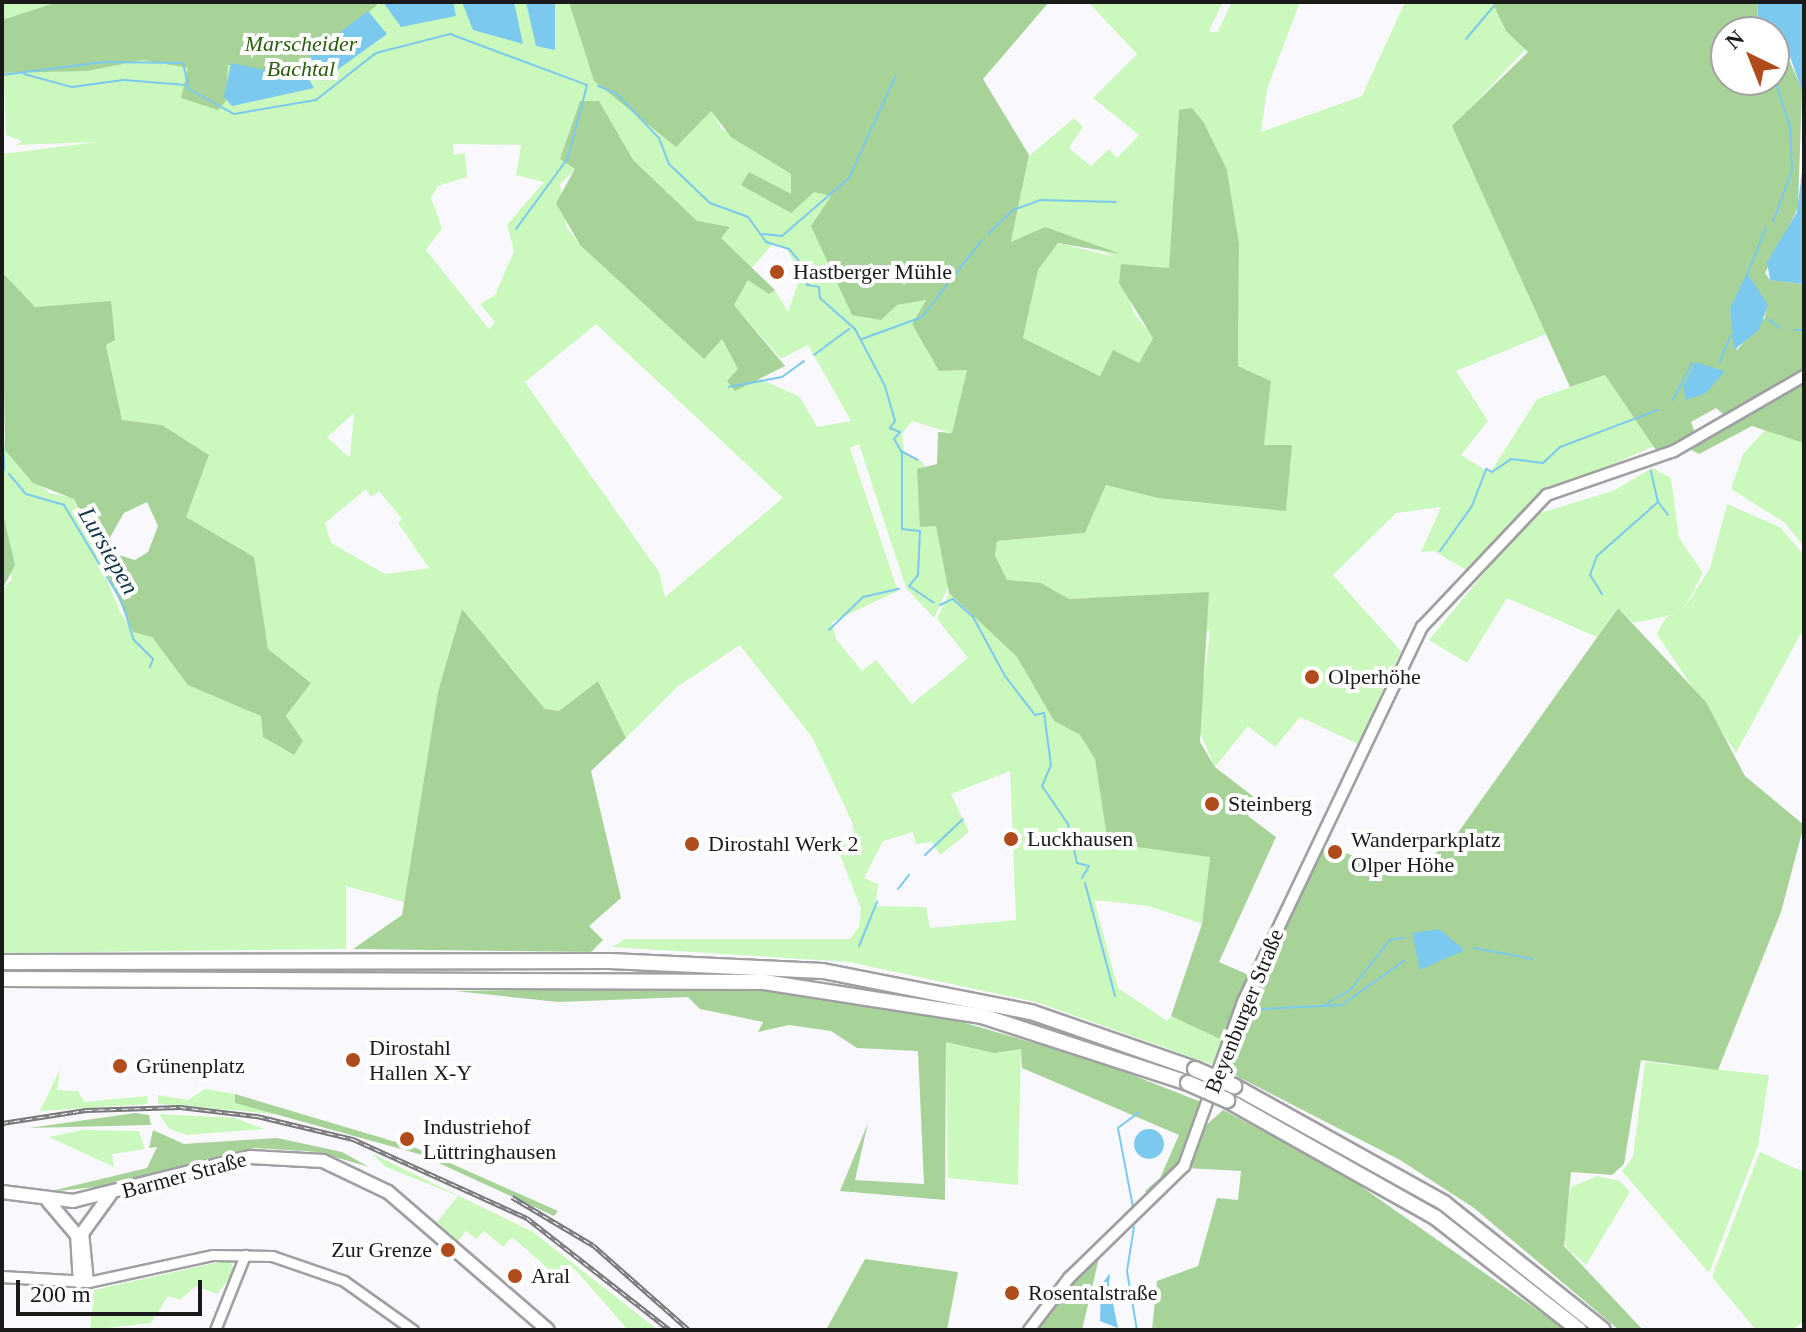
<!DOCTYPE html>
<html>
<head>
<meta charset="utf-8">
<style>
  body { margin:0 }
  #map { position:relative; width:1806px; height:1332px; overflow:hidden; background:#f9f9fd; font-family:"Times New Roman",serif }
  div>[style] { position:absolute }
  .green>* { inset:0; background:#cbf8bc }
  .forest>* { inset:0; background:#a7d398 }
  .water>* { inset:0; background:#7cc9ef }
  .round { border-radius:50% }
  .stream>* { height:2px; margin:-1px; padding:0 1px; transform-origin:1px; border-radius:1px; background:#7cc9ef }
  .roads { filter:drop-shadow(2px 0 #a0a0a3) drop-shadow(-2px 0 #a0a0a3) drop-shadow(0 2px #a0a0a3) drop-shadow(0 -2px #a0a0a3) }
  .tertiary>* { height:9px; margin:-4.5px; padding:0 4.5px; transform-origin:4.5px; border-radius:4.5px; background:#fff }
  .secondary>* { height:10px; margin:-5px; padding:0 5px; transform-origin:5px; border-radius:5px; background:#fff }
  .primary>* { height:12px; margin:-6px; padding:0 6px; transform-origin:6px; border-radius:6px; background:#fff }
  .motorway>* { height:14px; margin:-7px; padding:0 7px; transform-origin:7px; border-radius:7px; background:#fff }
  .rail>* { height:5px; margin-top:-2.5px; transform-origin:0; background:repeating-linear-gradient(90deg,#fff 0 6px,#777779 0 12px); box-sizing:border-box; border-block:2px solid #777779 }
  .bridges { filter:drop-shadow(2px 0 #a0a0a3) drop-shadow(-2px 0 #a0a0a3) drop-shadow(0 2px #a0a0a3) drop-shadow(0 -2px #a0a0a3) }
  .motorway-bridge>* { height:14px; margin:-7px; padding:0 7px; transform-origin:7px; border-radius:7px; background:#fff }
  .dots>* { width:22px; height:22px; translate:-50% -50%; box-sizing:border-box; border:4px solid #fff; border-radius:50% }
  span { translate:-50% -50%; white-space:nowrap; text-align:center; line-height:1.15; -webkit-text-stroke:8px #fff; paint-order:stroke }
  .park-label { font-size:22px; color:#275e0c; font-style:italic }
  .poi-label { font-size:22px; color:#1a1a1b }
  .left { translate:0 -50%; text-align:left }
  .right { translate:-100% -50%; text-align:right }
  .street-label { font-size:22px; color:#1a1a1b }
  .water-label { font-size:24px; color:#133747; font-style:italic }
  .frame { position:absolute; inset:0; border:4px solid #1a1a1b; pointer-events:none }
  .north { position:absolute; left:1710px; top:16px; width:80px; height:80px; box-sizing:border-box; background:#fff; border:2px solid #a3a3a4; border-radius:50%; rotate:317deg; font-size:22px; font-weight:700; line-height:32px; text-align:center; color:#1a1a1b }
  .north::after { content:''; display:block; margin:auto; width:28px; height:36px; background:#b04b1c; clip-path:polygon(50% 0,100% 100%,50% 72%,0 100%) }
  .scale { position:absolute; left:16px; top:1280px; width:186px; height:36px; box-sizing:border-box; border:4px solid #1a1a1b; border-top:0; padding-left:10px; font-size:24px; line-height:28px; white-space:nowrap; color:#1a1a1b; -webkit-text-stroke:6px #fff; paint-order:stroke }
</style>
</head>
<body>
<div id="map">
  <div class="green">
    <div style="clip-path:polygon(2px 2px,57px 2px,2px 20px)"></div>
    <div style="clip-path:polygon(evenodd,282px 2px,576px 2px,596px 83px,711px 111px,722px 129px,791px 174px,791px 195px,749px 172px,791px 212px,834px 167px,897px 305px,926px 299px,912px 324px,939px 371px,967px 370px,952px 433px,912px 421px,902px 434px,904px 452px,923px 462px,949px 585px,934px 618px,906px 588px,859px 444px,850px 448px,898px 591px,832px 622px,836px 639px,862px 671px,876px 660px,912px 704px,968px 658px,937px 619px,949px 593px,1017px 657px,1054px 721px,1080px 735px,1095px 759px,1210px 857px,1202px 924px,1149px 906px,1094px 900px,1118px 988px,1167px 1021px,1171px 1016px,1222px 1040px,1214px 1065px,1036px 1002px,849px 962px,612px 947px,625px 939px,850px 939px,859px 927px,861px 909px,837px 847px,855px 838px,852px 822px,812px 737px,740px 645px,677px 687px,626px 738px,598px 681px,559px 711px,545px 709px,499px 652px,438px 692px,404px 902px,346px 886px,346px 949px,2px 953px,2px 590px,12px 579px,2px 510px,2px 418px,5px 450px,49px 493px,73px 498px,121px 614px,133px 632px,152px 637px,189px 685px,261px 716px,263px 737px,293px 755px,303px 741px,286px 717px,311px 683px,268px 649px,253px 557px,185px 517px,209px 455px,162px 425px,122px 420px,106px 344px,115px 340px,35px 307px,2px 272px,2px 154px,97px 142px,16px 145px,22px 141px,6px 135px,2px 27px,282px 2px,580px 101px,589px 101px,597px 121px,683px 222px,749px 271px,773px 244px,786px 248px,801px 275px,788px 312px,775px 290px,748px 280px,734px 305px,781px 359px,808px 345px,851px 421px,817px 427px,800px 397px,738px 369px,721px 338px,704px 358px,580px 245px,566px 226px,560px 184px,576px 169px,561px 159px,580px 101px,282px 2px,453px 144px,521px 145px,516px 175px,544px 182px,507px 225px,514px 251px,495px 295px,480px 304px,495px 322px,489px 329px,426px 250px,442px 228px,431px 198px,438px 186px,467px 177px,465px 153px,454px 155px,453px 144px,282px 2px,596px 324px,783px 498px,665px 597px,659px 572px,525px 382px,596px 324px,282px 2px,354px 413px,350px 457px,350px 458px,327px 437px,354px 413px,282px 2px,366px 489px,371px 497px,379px 491px,402px 519px,398px 523px,429px 568px,385px 574px,331px 543px,325px 523px,366px 489px,282px 2px,1010px 771px,1016px 920px,930px 928px,926px 907px,875px 906px,878px 884px,864px 878px,883px 841px,913px 832px,916px 844px,932px 842px,940px 855px,969px 832px,951px 794px,1010px 771px)"></div>
    <div style="clip-path:polygon(1088px 2px,1223px 2px,1209px 31px,1217px 33px,1232px 2px,1300px 2px,1267px 89px,1261px 132px,1362px 96px,1405px 2px,1492px 2px,1506px 31px,1527px 48px,1453px 126px,1546px 334px,1456px 371px,1488px 421px,1461px 455px,1490px 473px,1537px 399px,1605px 375px,1654px 446px,1540px 496px,1468px 571px,1434px 551px,1421px 552px,1441px 507px,1396px 513px,1333px 575px,1401px 651px,1358px 744px,1300px 717px,1275px 747px,1248px 726px,1215px 767px,1198px 728px,1210px 631px,1122px 597px,1069px 599px,1041px 583px,1023px 587px,1007px 580px,995px 555px,997px 541px,1085px 533px,1106px 485px,1225px 504px,1291px 445px,1264px 445px,1271px 381px,1238px 366px,1239px 243px,1227px 170px,1179px 110px,1169px 268px,1121px 265px,1133px 312px,1153px 337px,1139px 363px,1101px 376px,1023px 338px,1038px 270px,1058px 243px,1116px 257px,1045px 227px,1011px 243px,1029px 156px,1074px 118px,1083px 127px,1069px 148px,1091px 166px,1109px 149px,1117px 158px,1139px 135px,1093px 98px,1137px 54px)"></div>
    <div style="clip-path:polygon(1767px 428px,1804px 443px,1804px 547px,1785px 523px,1731px 489px,1743px 454px)"></div>
    <div style="clip-path:polygon(1652px 468px,1671px 478px,1679px 538px,1703px 573px,1682px 612px,1710px 568px,1727px 504px,1780px 527px,1804px 555px,1804px 628px,1736px 753px,1657px 634px,1666px 617px,1681px 613px,1634px 623px,1617px 608px,1597px 637px,1507px 598px,1467px 663px,1429px 640px,1531px 516px,1615px 490px)"></div>
    <div style="clip-path:polygon(961px 1041px,982px 1050px,1021px 1049px,1018px 1185px,948px 1178px,946px 1042px)"></div>
    <div style="clip-path:polygon(1645px 1062px,1769px 1075px,1758px 1146px,1709px 1273px,1622px 1171px,1633px 1157px)"></div>
    <div style="clip-path:polygon(60px 1069px,57px 1090px,78px 1091px,84px 1102px,147px 1096px,148px 1104px,40px 1111px)"></div>
    <div style="clip-path:polygon(205px 1089px,235px 1094px,236px 1103px,287px 1115px,158px 1104px,158px 1095px,188px 1100px)"></div>
    <div style="clip-path:polygon(159px 1114px,235px 1118px,264px 1129px,187px 1135px,169px 1129px)"></div>
    <div style="clip-path:polygon(83px 1130px,139px 1131px,145px 1149px,112px 1154px,114px 1167px,49px 1137px)"></div>
    <div style="clip-path:polygon(1760px 1152px,1804px 1172px,1804px 1321px,1792px 1330px,1756px 1330px,1712px 1277px)"></div>
    <div style="clip-path:polygon(371px 1153px,533px 1232px,658px 1330px,628px 1330px,574px 1268px,560px 1279px,512px 1237px,503px 1247px,484px 1231px,476px 1239px,466px 1231px,458px 1241px,437px 1222px,458px 1196px,386px 1167px)"></div>
    <div style="clip-path:polygon(1597px 1176px,1620px 1181px,1630px 1192px,1586px 1265px,1566px 1247px,1563px 1233px,1571px 1187px)"></div>
    <div style="clip-path:polygon(228px 1260px,236px 1271px,217px 1294px,196px 1286px,180px 1300px,168px 1296px,151px 1323px,90px 1330px,94px 1290px)"></div>
  </div>
  <div class="forest">
    <div style="clip-path:polygon(57px 2px,375px 2px,377px 5px,302px 67px,274px 72px,228px 65px,226px 101px,218px 110px,181px 98px,188px 68px,143px 60px,87px 71px,2px 73px,2px 20px)"></div>
    <div style="clip-path:polygon(569px 2px,1049px 2px,983px 79px,1029px 155px,1011px 242px,1045px 227px,1121px 254px,1058px 243px,1038px 270px,1023px 338px,1100px 376px,1113px 350px,1139px 363px,1153px 338px,1119px 283px,1121px 264px,1169px 268px,1179px 110px,1192px 108px,1204px 123px,1227px 170px,1239px 243px,1238px 366px,1271px 381px,1264px 445px,1292px 445px,1286px 511px,1158px 498px,1106px 485px,1085px 533px,997px 541px,995px 555px,1007px 580px,1041px 583px,1069px 599px,1209px 592px,1200px 742px,1215px 767px,1259px 801px,1248px 816px,1276px 837px,1219px 962px,1249px 975px,1222px 1040px,1171px 1016px,1202px 924px,1210px 857px,1108px 843px,1095px 759px,1080px 735px,1054px 721px,1017px 657px,949px 593px,936px 526px,920px 527px,917px 469px,937px 464px,938px 432px,952px 433px,967px 370px,939px 371px,912px 324px,926px 300px,897px 305px,881px 320px,852px 315px,811px 226px,831px 196px,814px 192px,791px 213px,741px 185px,749px 172px,791px 194px,791px 174px,731px 137px,711px 111px,676px 147px,594px 81px)"></div>
    <div style="clip-path:polygon(evenodd,1492px 2px,1758px 2px,1757px 32px,1726px 32px,1726px 80px,1774px 80px,1774px 47px,1783px 46px,1802px 89px,1798px 208px,1765px 273px,1770px 280px,1804px 284px,1804px 369px,1724px 415px,1716px 408px,1691px 422px,1695px 433px,1658px 453px,1605px 375px,1570px 387px,1452px 126px,1528px 52px,1506px 31px,1492px 2px,1767px 305px,1765px 317px,1737px 350px,1730px 308px,1767px 305px)"></div>
    <div style="clip-path:polygon(580px 101px,599px 101px,633px 160px,697px 221px,730px 227px,721px 238px,775px 290px,769px 294px,748px 280px,734px 305px,785px 366px,735px 391px,727px 381px,738px 369px,722px 339px,704px 359px,580px 245px,556px 203px,575px 169px,560px 159px)"></div>
    <div style="clip-path:polygon(evenodd,2px 272px,35px 307px,111px 301px,115px 340px,106px 345px,122px 420px,162px 425px,209px 455px,186px 517px,254px 557px,268px 649px,311px 683px,286px 716px,303px 741px,294px 755px,263px 737px,261px 716px,188px 685px,152px 637px,133px 632px,74px 499px,33px 483px,5px 450px,2px 272px,147px 502px,158px 526px,148px 552px,135px 560px,119px 555px,109px 539px,124px 513px,147px 502px)"></div>
    <div style="clip-path:polygon(1804px 379px,1804px 443px,1752px 426px,1699px 454px,1688px 448px)"></div>
    <div style="clip-path:polygon(2px 510px,15px 565px,2px 590px)"></div>
    <div style="clip-path:polygon(1618px 608px,1706px 702px,1745px 776px,1804px 825px,1781px 912px,1718px 1070px,1641px 1060px,1624px 1164px,1612px 1175px,1571px 1172px,1564px 1246px,1643px 1330px,1619px 1330px,1474px 1208px,1400px 1160px,1223px 1069px,1323px 842px,1341px 860px,1345px 853px,1371px 861px,1435px 854px,1457px 834px)"></div>
    <div style="clip-path:polygon(462px 609px,545px 709px,559px 711px,598px 681px,626px 738px,591px 771px,621px 898px,589px 926px,603px 940px,591px 952px,353px 949px,402px 915px,438px 692px)"></div>
    <div style="clip-path:polygon(691px 987px,781px 992px,941px 1016px,1097px 1061px,1201px 1102px,1176px 1170px,1151px 1199px,1145px 1191px,1160px 1178px,1179px 1135px,1022px 1068px,1021px 1049px,994px 1053px,946px 1042px,945px 1200px,840px 1191px,868px 1123px,855px 1180px,924px 1184px,918px 1051px,857px 1048px,831px 1031px,789px 1025px,758px 1032px,763px 1022px,700px 1009px,688px 997px,558px 1002px,455px 991px)"></div>
    <div style="clip-path:polygon(235px 1094px,416px 1148px,558px 1211px,554px 1216px,419px 1154px,235px 1103px)"></div>
    <div style="clip-path:polygon(1223px 1110px,1339px 1171px,1566px 1330px,1152px 1330px,1157px 1281px,1198px 1266px,1217px 1198px,1238px 1200px,1241px 1171px,1187px 1168px,1202px 1129px)"></div>
    <div style="clip-path:polygon(135px 1113px,149px 1115px,151px 1125px,29px 1128px)"></div>
    <div style="clip-path:polygon(153px 1130px,184px 1144px,277px 1138px,342px 1152px,369px 1167px,318px 1152px,255px 1148px,106px 1186px,47px 1192px,147px 1168px,157px 1147px,149px 1148px)"></div>
    <div style="clip-path:polygon(1100px 1254px,1082px 1330px,1038px 1330px,1062px 1291px)"></div>
    <div style="clip-path:polygon(865px 1259px,958px 1272px,947px 1330px,826px 1330px)"></div>
  </div>
  <div class="water">
    <div style="clip-path:polygon(383px 2px,453px 2px,456px 16px,401px 27px)"></div>
    <div style="clip-path:polygon(462px 2px,514px 2px,523px 44px,473px 30px)"></div>
    <div style="clip-path:polygon(526px 2px,555px 2px,555px 50px,536px 46px)"></div>
    <div style="clip-path:polygon(1758px 2px,1804px 2px,1804px 96px,1788px 51px,1774px 47px,1774px 32px,1757px 32px)"></div>
    <div style="clip-path:polygon(368px 11px,387px 34px,322px 81px,310px 55px)"></div>
    <div style="clip-path:polygon(231px 63px,274px 72px,302px 67px,314px 88px,232px 106px,224px 97px)"></div>
    <div style="clip-path:polygon(1804px 155px,1804px 284px,1770px 280px,1767px 262px,1797px 212px)"></div>
    <div style="clip-path:polygon(1747px 273px,1768px 305px,1759px 330px,1734px 350px,1730px 308px)"></div>
    <div style="clip-path:polygon(1695px 362px,1725px 371px,1706px 393px,1686px 400px,1683px 387px)"></div>
    <div style="clip-path:polygon(1439px 929px,1465px 950px,1420px 970px,1412px 933px)"></div>
    <div class="round" style="left:1134px;top:1129px;width:30px;height:30px"></div>
    <div style="clip-path:polygon(1110px 1273px,1109px 1284px,1118px 1328px,1100px 1321px,1101px 1285px)"></div>
  </div>
  <div class="stream">
    <div style="left:1466px;top:39px;width:43px;rotate:-49.7deg"></div>
    <div style="left:24px;top:74px;width:50px;rotate:15.2deg"></div>
    <div style="left:72px;top:87px;width:52px;rotate:-7.7deg"></div>
    <div style="left:124px;top:80px;width:62px;rotate:4.6deg"></div>
    <div style="left:2px;top:75px;width:103px;rotate:-7.3deg"></div>
    <div style="left:104px;top:62px;width:79px;rotate:0.7deg"></div>
    <div style="left:183px;top:63px;width:27px;rotate:77deg"></div>
    <div style="left:189px;top:89px;width:51px;rotate:29.1deg"></div>
    <div style="left:234px;top:114px;width:83px;rotate:-9.7deg"></div>
    <div style="left:316px;top:100px;width:76px;rotate:-38.1deg"></div>
    <div style="left:376px;top:53px;width:76px;rotate:-14.4deg"></div>
    <div style="left:450px;top:34px;width:146px;rotate:20.4deg"></div>
    <div style="left:587px;top:85px;width:75px;rotate:104.6deg"></div>
    <div style="left:568px;top:158px;width:88px;rotate:126.2deg"></div>
    <div style="left:598px;top:86px;width:19px;rotate:21deg"></div>
    <div style="left:616px;top:93px;width:62px;rotate:46.3deg"></div>
    <div style="left:659px;top:138px;width:28px;rotate:69deg"></div>
    <div style="left:669px;top:164px;width:57px;rotate:43.6deg"></div>
    <div style="left:710px;top:203px;width:40px;rotate:20.2deg"></div>
    <div style="left:748px;top:217px;width:31px;rotate:54deg"></div>
    <div style="left:766px;top:242px;width:24px;rotate:17deg"></div>
    <div style="left:789px;top:249px;width:31px;rotate:50deg"></div>
    <div style="left:809px;top:273px;width:12px;rotate:99deg"></div>
    <div style="left:807px;top:285px;width:12px;rotate:9deg"></div>
    <div style="left:819px;top:287px;width:11px;rotate:85deg"></div>
    <div style="left:820px;top:298px;width:47px;rotate:41.5deg"></div>
    <div style="left:855px;top:329px;width:64px;rotate:62.2deg"></div>
    <div style="left:885px;top:386px;width:36px;rotate:74deg"></div>
    <div style="left:895px;top:421px;width:9px;rotate:126deg"></div>
    <div style="left:890px;top:428px;width:11px;rotate:22deg"></div>
    <div style="left:900px;top:432px;width:9px;rotate:131deg"></div>
    <div style="left:894px;top:439px;width:16px;rotate:60deg"></div>
    <div style="left:902px;top:453px;width:76px;rotate:90deg"></div>
    <div style="left:902px;top:529px;width:18px;rotate:6deg"></div>
    <div style="left:920px;top:531px;width:44px;rotate:92.6deg"></div>
    <div style="left:918px;top:575px;width:14px;rotate:129deg"></div>
    <div style="left:909px;top:586px;width:30px;rotate:34deg"></div>
    <div style="left:1773px;top:222px;width:55px;rotate:-69.9deg"></div>
    <div style="left:1792px;top:170px;width:43px;rotate:-92.7deg"></div>
    <div style="left:1790px;top:127px;width:52px;rotate:-107.7deg"></div>
    <div style="left:763px;top:234px;width:19px;rotate:6deg"></div>
    <div style="left:782px;top:236px;width:89px;rotate:-40.9deg"></div>
    <div style="left:849px;top:178px;width:113px;rotate:-65.5deg"></div>
    <div style="left:988px;top:234px;width:35px;rotate:-44deg"></div>
    <div style="left:1013px;top:210px;width:29px;rotate:-20deg"></div>
    <div style="left:1040px;top:200px;width:76px;rotate:1.5deg"></div>
    <div style="left:1747px;top:275px;width:51px;rotate:-68deg"></div>
    <div style="left:1768px;top:319px;width:15px;rotate:37deg"></div>
    <div style="left:1795px;top:330px;width:9px"></div>
    <div style="left:862px;top:339px;width:64px;rotate:-20.1deg"></div>
    <div style="left:922px;top:317px;width:98px;rotate:-52.1deg"></div>
    <div style="left:814px;top:355px;width:44px;rotate:-36.6deg"></div>
    <div style="left:1719px;top:363px;width:30px;rotate:-67deg"></div>
    <div style="left:729px;top:387px;width:54px;rotate:-10.7deg"></div>
    <div style="left:782px;top:377px;width:27px;rotate:-36deg"></div>
    <div style="left:1673px;top:400px;width:42px;rotate:-62.8deg"></div>
    <div style="left:2px;top:403px;width:66px;rotate:88.3deg"></div>
    <div style="left:901px;top:451px;width:19px;rotate:28deg"></div>
    <div style="left:9px;top:474px;width:26px;rotate:50deg"></div>
    <div style="left:26px;top:494px;width:40px;rotate:16deg"></div>
    <div style="left:64px;top:505px;width:113px;rotate:59.1deg"></div>
    <div style="left:122px;top:602px;width:39px;rotate:73deg"></div>
    <div style="left:133px;top:639px;width:28px;rotate:45deg"></div>
    <div style="left:153px;top:659px;width:9px;rotate:111deg"></div>
    <div style="left:2px;top:492px;width:37px;rotate:90deg"></div>
    <div style="left:1659px;top:503px;width:15px;rotate:53deg"></div>
    <div style="left:1440px;top:551px;width:55px;rotate:-54.6deg"></div>
    <div style="left:1472px;top:506px;width:40px;rotate:-69deg"></div>
    <div style="left:1486px;top:469px;width:7px;rotate:27deg"></div>
    <div style="left:1492px;top:472px;width:23px;rotate:-34deg"></div>
    <div style="left:1511px;top:459px;width:32px;rotate:7deg"></div>
    <div style="left:1543px;top:463px;width:23px;rotate:-43deg"></div>
    <div style="left:1560px;top:447px;width:105px;rotate:-20.7deg"></div>
    <div style="left:1602px;top:594px;width:22px;rotate:-122deg"></div>
    <div style="left:1590px;top:575px;width:20px;rotate:-70deg"></div>
    <div style="left:1597px;top:556px;width:81px;rotate:-41.5deg"></div>
    <div style="left:1658px;top:502px;width:32px;rotate:-103deg"></div>
    <div style="left:940px;top:605px;width:14px;rotate:-25deg"></div>
    <div style="left:953px;top:599px;width:27px;rotate:42deg"></div>
    <div style="left:973px;top:617px;width:67px;rotate:61.5deg"></div>
    <div style="left:1005px;top:676px;width:49px;rotate:52.4deg"></div>
    <div style="left:1035px;top:715px;width:9px;rotate:-13deg"></div>
    <div style="left:1044px;top:713px;width:52px;rotate:82.3deg"></div>
    <div style="left:1051px;top:765px;width:23px;rotate:113deg"></div>
    <div style="left:1042px;top:786px;width:46px;rotate:55.6deg"></div>
    <div style="left:1068px;top:824px;width:40px;rotate:77deg"></div>
    <div style="left:1077px;top:863px;width:12px;rotate:14deg"></div>
    <div style="left:1089px;top:866px;width:14px;rotate:120deg"></div>
    <div style="left:829px;top:630px;width:47px;rotate:-44.1deg"></div>
    <div style="left:863px;top:597px;width:37px;rotate:-13deg"></div>
    <div style="left:925px;top:855px;width:52px;rotate:-43.5deg"></div>
    <div style="left:1085px;top:883px;width:117px;rotate:75.1deg"></div>
    <div style="left:898px;top:889px;width:18px;rotate:-52deg"></div>
    <div style="left:859px;top:946px;width:48px;rotate:-67.8deg"></div>
    <div style="left:1474px;top:948px;width:59px;rotate:10.7deg"></div>
    <div style="left:1323px;top:1006px;width:33px;rotate:-31deg"></div>
    <div style="left:1351px;top:989px;width:63px;rotate:-51.5deg"></div>
    <div style="left:1390px;top:940px;width:14px;rotate:-8deg"></div>
    <div style="left:1261px;top:1009px;width:81px;rotate:-2.8deg"></div>
    <div style="left:1342px;top:1005px;width:77px;rotate:-35.5deg"></div>
    <div style="left:1133px;top:1207px;width:80px;rotate:-100.8deg"></div>
    <div style="left:1118px;top:1128px;width:26px;rotate:-37deg"></div>
    <div style="left:1134px;top:1227px;width:45px;rotate:99deg"></div>
    <div style="left:1127px;top:1271px;width:60px;rotate:80.4deg"></div>
  </div>
  <div class="roads">
    <div class="tertiary">
      <div style="left:88px;top:1282px;width:128px;rotate:-12.2deg"></div>
      <div style="left:213px;top:1255px;width:59px;rotate:1deg"></div>
      <div style="left:272px;top:1256px;width:76px;rotate:19.1deg"></div>
      <div style="left:344px;top:1281px;width:85px;rotate:35.4deg"></div>
      <div style="left:215px;top:1330px;width:81px;rotate:-68.2deg"></div>
    </div>
    <div class="secondary">
      <div style="left:76px;top:1234px;width:49px;rotate:86.5deg"></div>
      <div style="left:2px;top:1277px;width:86px;rotate:3.3deg"></div>
      <div style="left:88px;top:1282px;width:50px;rotate:-95.7deg"></div>
      <div style="left:1029px;top:1330px;width:66px;rotate:-52.4deg"></div>
      <div style="left:1069px;top:1278px;width:161px;rotate:-44.2deg"></div>
      <div style="left:1184px;top:1166px;width:174px;rotate:-70.2deg"></div>
      <div style="left:1243px;top:1002px;width:416px;rotate:-64.5deg"></div>
      <div style="left:1422px;top:627px;width:182px;rotate:-46.6deg"></div>
      <div style="left:1547px;top:495px;width:134px;rotate:-19.1deg"></div>
      <div style="left:1674px;top:451px;width:150px;rotate:-30deg"></div>
    </div>
    <div class="primary">
      <div style="left:2px;top:1192px;width:72px;rotate:7.2deg"></div>
      <div style="left:73px;top:1201px;width:182px;rotate:-14deg"></div>
      <div style="left:250px;top:1157px;width:73px;rotate:3.1deg"></div>
      <div style="left:323px;top:1161px;width:72px;rotate:25.5deg"></div>
      <div style="left:388px;top:1192px;width:211px;rotate:40.8deg"></div>
      <div style="left:48px;top:1201px;width:43px;rotate:49.7deg"></div>
      <div style="left:83px;top:1232px;width:46px;rotate:-53.9deg"></div>
    </div>
    <div class="motorway">
      <div style="left:2px;top:962px;width:608px;rotate:-0.09deg"></div>
      <div style="left:610px;top:961px;width:213px;rotate:2.7deg"></div>
      <div style="left:823px;top:971px;width:212px;rotate:11.2deg"></div>
      <div style="left:1031px;top:1012px;width:174px;rotate:19.2deg"></div>
      <div style="left:2px;top:979px;width:762px;rotate:0.23deg"></div>
      <div style="left:764px;top:982px;width:221px;rotate:8.9deg"></div>
      <div style="left:982px;top:1016px;width:217px;rotate:18deg"></div>
      <div style="left:1234px;top:1086px;width:240px;rotate:29.1deg"></div>
      <div style="left:1444px;top:1203px;width:203px;rotate:38.6deg"></div>
      <div style="left:1227px;top:1100px;width:239px;rotate:29.4deg"></div>
      <div style="left:1435px;top:1217px;width:183px;rotate:38.1deg"></div>
    </div>
  </div>
  <div class="rail">
    <div style="left:2px;top:1123px;width:85px;rotate:-8.8deg"></div>
    <div style="left:86px;top:1110px;width:94px;rotate:-1.8deg"></div>
    <div style="left:180px;top:1107px;width:78px;rotate:6.7deg"></div>
    <div style="left:257px;top:1116px;width:99px;rotate:13.5deg"></div>
    <div style="left:353px;top:1139px;width:191px;rotate:24.4deg"></div>
    <div style="left:527px;top:1218px;width:182px;rotate:38.1deg"></div>
    <div style="left:512px;top:1197px;width:94px;rotate:30.7deg"></div>
    <div style="left:593px;top:1245px;width:128px;rotate:41.5deg"></div>
  </div>
  <div class="bridges">
    <div class="motorway-bridge">
      <div style="left:1195px;top:1069px;width:43px;rotate:23.6deg"></div>
      <div style="left:1188px;top:1083px;width:43px;rotate:23.6deg"></div>
    </div>
  </div>
  <div class="dots">
    <div style="left:777px;top:272px;background:#b04b1c"></div>
    <div style="left:1312px;top:677px;background:#b04b1c"></div>
    <div style="left:1212px;top:804px;background:#b04b1c"></div>
    <div style="left:1011px;top:839px;background:#b04b1c"></div>
    <div style="left:692px;top:844px;background:#b04b1c"></div>
    <div style="left:1335px;top:852px;background:#b04b1c"></div>
    <div style="left:353px;top:1060px;background:#b04b1c"></div>
    <div style="left:120px;top:1066px;background:#b04b1c"></div>
    <div style="left:407px;top:1139px;background:#b04b1c"></div>
    <div style="left:448px;top:1250px;background:#b04b1c"></div>
    <div style="left:515px;top:1276px;background:#b04b1c"></div>
    <div style="left:1012px;top:1293px;background:#b04b1c"></div>
  </div>
  <div class="park-label">
    <span style="left:301px;top:56px">Marscheider<br>Bachtal</span>
  </div>
  <div class="poi-label">
    <span class="left" style="left:793px;top:272px">Hastberger Mühle</span>
    <span class="left" style="left:1328px;top:677px">Olperhöhe</span>
    <span class="left" style="left:1228px;top:804px">Steinberg</span>
    <span class="left" style="left:1027px;top:839px">Luckhausen</span>
    <span class="left" style="left:1351px;top:852px">Wanderparkplatz<br>Olper Höhe</span>
    <span class="left" style="left:708px;top:844px">Dirostahl Werk 2</span>
    <span class="left" style="left:369px;top:1060px">Dirostahl<br>Hallen X-Y</span>
    <span class="left" style="left:136px;top:1066px">Grünenplatz</span>
    <span class="left" style="left:423px;top:1139px">Industriehof<br>Lüttringhausen</span>
    <span class="right" style="left:432px;top:1250px">Zur Grenze</span>
    <span class="left" style="left:531px;top:1276px">Aral</span>
    <span class="left" style="left:1028px;top:1293px">Rosentalstraße</span>
  </div>
  <div class="street-label">
    <span style="left:1244px;top:1011px;rotate:-68deg">Beyenburger Straße</span>
    <span style="left:184px;top:1175px;rotate:-15deg">Barmer Straße</span>
  </div>
  <div class="water-label">
    <span style="left:108px;top:551px;rotate:60deg">Lursiepen</span>
  </div>
  <div class="frame"></div>
  <div class="north">N</div>
  <div class="scale">200 m</div>
</div>
</body>
</html>
